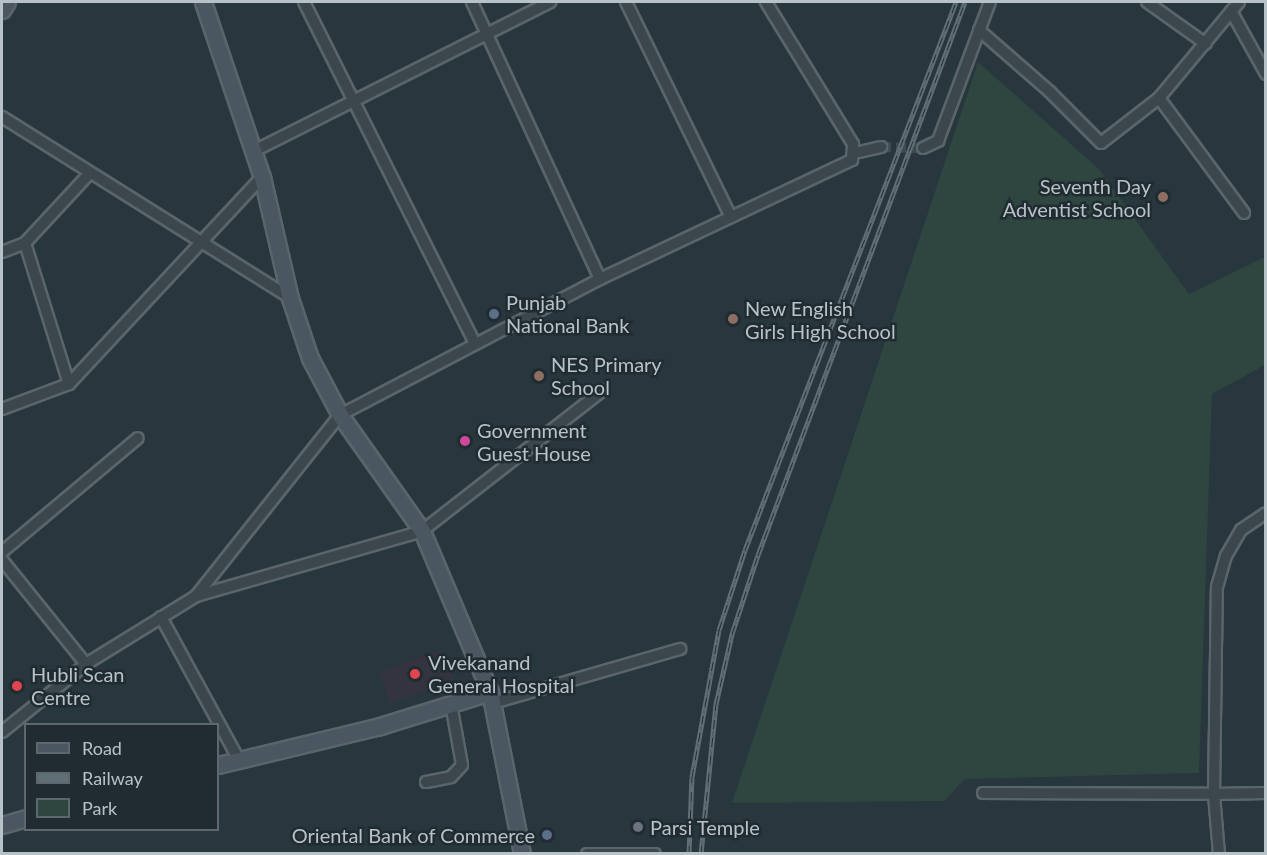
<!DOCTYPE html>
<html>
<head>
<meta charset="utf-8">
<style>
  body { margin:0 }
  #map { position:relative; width:1267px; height:855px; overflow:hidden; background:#28363d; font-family:Lato,sans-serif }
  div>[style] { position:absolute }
  .medical>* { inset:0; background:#33343f; transform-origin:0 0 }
  .green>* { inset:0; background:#2f4540 }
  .street-tunnel>* { height:10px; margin-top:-5px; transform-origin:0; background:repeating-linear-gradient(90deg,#3d4b52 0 10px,transparent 0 15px) }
  .roads { filter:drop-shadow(2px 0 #59656b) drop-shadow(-2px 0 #59656b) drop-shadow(0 2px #59656b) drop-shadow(0 -2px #59656b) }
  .street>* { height:10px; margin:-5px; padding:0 5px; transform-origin:5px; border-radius:5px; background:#3b474d }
  .secondary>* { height:15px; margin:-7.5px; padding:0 7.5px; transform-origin:7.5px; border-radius:7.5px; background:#4a5760 }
  .rail>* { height:5px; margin-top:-2.5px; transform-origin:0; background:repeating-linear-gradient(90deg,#202c32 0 9px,#606e76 0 18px); box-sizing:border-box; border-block:2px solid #606e76 }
  .dots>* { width:16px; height:16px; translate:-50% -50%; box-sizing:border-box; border:3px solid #202c32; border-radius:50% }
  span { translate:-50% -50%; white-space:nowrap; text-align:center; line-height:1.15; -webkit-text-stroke:5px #202c32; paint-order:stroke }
  .poi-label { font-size:20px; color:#b7c2c8 }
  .right { translate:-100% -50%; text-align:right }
  .left { translate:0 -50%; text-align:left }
  .frame { position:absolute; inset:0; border:3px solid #b7c2c8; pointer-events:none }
  .legend { position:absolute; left:24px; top:723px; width:195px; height:108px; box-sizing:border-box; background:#202c32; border:2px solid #5c686e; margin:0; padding:8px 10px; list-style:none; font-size:18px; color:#b7c2c8 }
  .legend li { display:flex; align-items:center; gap:12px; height:30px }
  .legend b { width:30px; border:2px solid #5c686e }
</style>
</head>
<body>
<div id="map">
  <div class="medical">
    <div style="left:443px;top:649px;width:34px;height:68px;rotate:71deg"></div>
  </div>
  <div class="green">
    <div style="clip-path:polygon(978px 62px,1099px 169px,1189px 294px,1265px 257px,1265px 365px,1212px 394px,1199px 773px,965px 779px,944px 801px,732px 803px)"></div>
  </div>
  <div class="street-tunnel">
    <div style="left:881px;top:147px;width:42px;rotate:1.4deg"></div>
  </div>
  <div class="roads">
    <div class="street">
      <div style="left:304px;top:2px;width:380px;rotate:63.4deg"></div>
      <div style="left:626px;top:2px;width:239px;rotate:64deg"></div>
      <div style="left:1147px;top:2px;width:72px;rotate:35.4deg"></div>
      <div style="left:1239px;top:2px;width:125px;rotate:129.8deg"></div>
      <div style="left:1159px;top:98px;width:143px;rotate:53.5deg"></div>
      <div style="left:1231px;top:11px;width:72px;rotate:60.9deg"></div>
      <div style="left:979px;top:30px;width:94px;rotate:41.1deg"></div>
      <div style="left:1050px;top:92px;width:72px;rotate:45deg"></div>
      <div style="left:1101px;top:143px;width:73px;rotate:-37.8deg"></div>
      <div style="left:2px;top:117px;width:340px;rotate:32.1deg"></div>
      <div style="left:923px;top:148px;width:17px;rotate:-25deg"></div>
      <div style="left:938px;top:141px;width:148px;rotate:-69.5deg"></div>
      <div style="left:252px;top:152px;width:334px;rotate:-26.7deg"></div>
      <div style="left:855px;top:153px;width:27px;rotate:-13deg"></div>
      <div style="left:25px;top:243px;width:148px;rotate:72.7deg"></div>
      <div style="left:2px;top:252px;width:25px;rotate:-21deg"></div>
      <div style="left:25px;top:243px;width:94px;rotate:-47.2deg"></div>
      <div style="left:600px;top:279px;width:279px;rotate:-25.3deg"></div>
      <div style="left:852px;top:160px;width:16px;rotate:-86deg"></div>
      <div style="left:853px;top:144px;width:167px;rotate:-121.5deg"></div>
      <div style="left:2px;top:409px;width:72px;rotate:-20.5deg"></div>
      <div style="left:69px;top:384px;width:283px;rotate:-47deg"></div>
      <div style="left:2px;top:552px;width:177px;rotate:-40deg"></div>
      <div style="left:2px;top:560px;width:134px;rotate:51.1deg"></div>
      <div style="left:196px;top:596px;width:231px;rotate:-51.5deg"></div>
      <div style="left:340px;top:415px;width:293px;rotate:-27.6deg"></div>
      <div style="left:600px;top:279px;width:305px;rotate:-114.8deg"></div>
      <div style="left:161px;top:617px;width:161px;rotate:61.4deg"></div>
      <div style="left:493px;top:703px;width:195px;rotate:-16.1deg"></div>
      <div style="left:2px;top:732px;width:108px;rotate:-39deg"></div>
      <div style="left:86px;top:664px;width:129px;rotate:-31.7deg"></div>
      <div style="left:196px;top:596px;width:235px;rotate:-16deg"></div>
      <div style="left:422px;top:531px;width:229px;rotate:-37.9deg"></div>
      <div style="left:426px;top:782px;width:25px;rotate:-11deg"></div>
      <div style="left:451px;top:777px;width:16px;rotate:-47deg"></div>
      <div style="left:462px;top:765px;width:62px;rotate:-100.2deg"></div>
      <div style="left:983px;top:793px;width:231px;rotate:0.2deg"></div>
      <div style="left:1214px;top:794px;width:207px;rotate:-89.2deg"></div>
      <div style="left:1217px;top:587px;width:32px;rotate:-74deg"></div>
      <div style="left:1226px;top:556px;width:30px;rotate:-60deg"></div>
      <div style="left:1241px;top:530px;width:30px;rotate:-34deg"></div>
      <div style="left:587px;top:854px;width:68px"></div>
      <div style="left:1219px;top:854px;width:60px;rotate:-94.8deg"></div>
      <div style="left:1214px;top:794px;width:52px;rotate:-1.1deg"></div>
    </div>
    <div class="secondary">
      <div style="left:203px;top:2px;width:185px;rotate:71.4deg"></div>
      <div style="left:262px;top:177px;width:124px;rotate:77deg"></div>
      <div style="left:290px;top:298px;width:63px;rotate:71.6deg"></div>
      <div style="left:310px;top:358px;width:64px;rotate:62.2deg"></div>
      <div style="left:340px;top:415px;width:142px;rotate:54.7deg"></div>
      <div style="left:422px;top:531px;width:175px;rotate:67.1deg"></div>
      <div style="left:490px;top:692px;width:165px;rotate:78.8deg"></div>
      <div style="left:2px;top:10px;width:9px;rotate:-58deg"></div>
      <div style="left:218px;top:765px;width:167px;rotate:-13.5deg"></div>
      <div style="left:380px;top:726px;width:115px;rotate:-17.2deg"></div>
      <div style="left:2px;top:825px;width:25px;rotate:-16deg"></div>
    </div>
  </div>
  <div class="rail">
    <div style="left:689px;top:854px;width:77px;rotate:-87.8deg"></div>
    <div style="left:692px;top:777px;width:149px;rotate:-79.6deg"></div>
    <div style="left:719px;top:630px;width:84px;rotate:-72deg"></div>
    <div style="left:745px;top:550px;width:587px;rotate:-68.94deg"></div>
    <div style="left:701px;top:854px;width:151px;rotate:-84.3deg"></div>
    <div style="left:716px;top:704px;width:72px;rotate:-77.1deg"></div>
    <div style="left:732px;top:634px;width:83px;rotate:-71.8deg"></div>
    <div style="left:758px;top:555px;width:590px;rotate:-69.48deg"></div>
  </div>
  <div class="dots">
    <div style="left:1163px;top:197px;background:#8d6e63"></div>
    <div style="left:494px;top:314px;background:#5c6f8a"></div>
    <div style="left:733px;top:319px;background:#8d6e63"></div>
    <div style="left:539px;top:376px;background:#8d6e63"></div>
    <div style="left:465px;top:441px;background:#d1479c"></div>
    <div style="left:415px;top:674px;background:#e0444e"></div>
    <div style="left:17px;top:686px;background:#e0444e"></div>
    <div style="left:638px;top:827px;background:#6b7280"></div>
    <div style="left:547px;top:835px;background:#5c6f8a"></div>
  </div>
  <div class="poi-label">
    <span class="right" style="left:1151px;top:198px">Seventh Day<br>Adventist School</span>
    <span class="left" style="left:506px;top:314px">Punjab<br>National Bank</span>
    <span class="left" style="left:745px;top:320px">New English<br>Girls High School</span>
    <span class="left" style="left:551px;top:376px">NES Primary<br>School</span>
    <span class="left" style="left:477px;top:442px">Government<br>Guest House</span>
    <span class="left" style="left:428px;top:674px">Vivekanand<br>General Hospital</span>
    <span class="left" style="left:31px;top:686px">Hubli Scan<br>Centre</span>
    <span class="left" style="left:650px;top:827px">Parsi Temple</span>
    <span class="right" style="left:535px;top:835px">Oriental Bank of Commerce</span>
  </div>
  <div class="frame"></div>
  <ul class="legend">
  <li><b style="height:8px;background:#4a5760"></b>Road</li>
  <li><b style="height:8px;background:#606e76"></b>Railway</li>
  <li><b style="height:16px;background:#2f4540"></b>Park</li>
  </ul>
</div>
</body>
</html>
